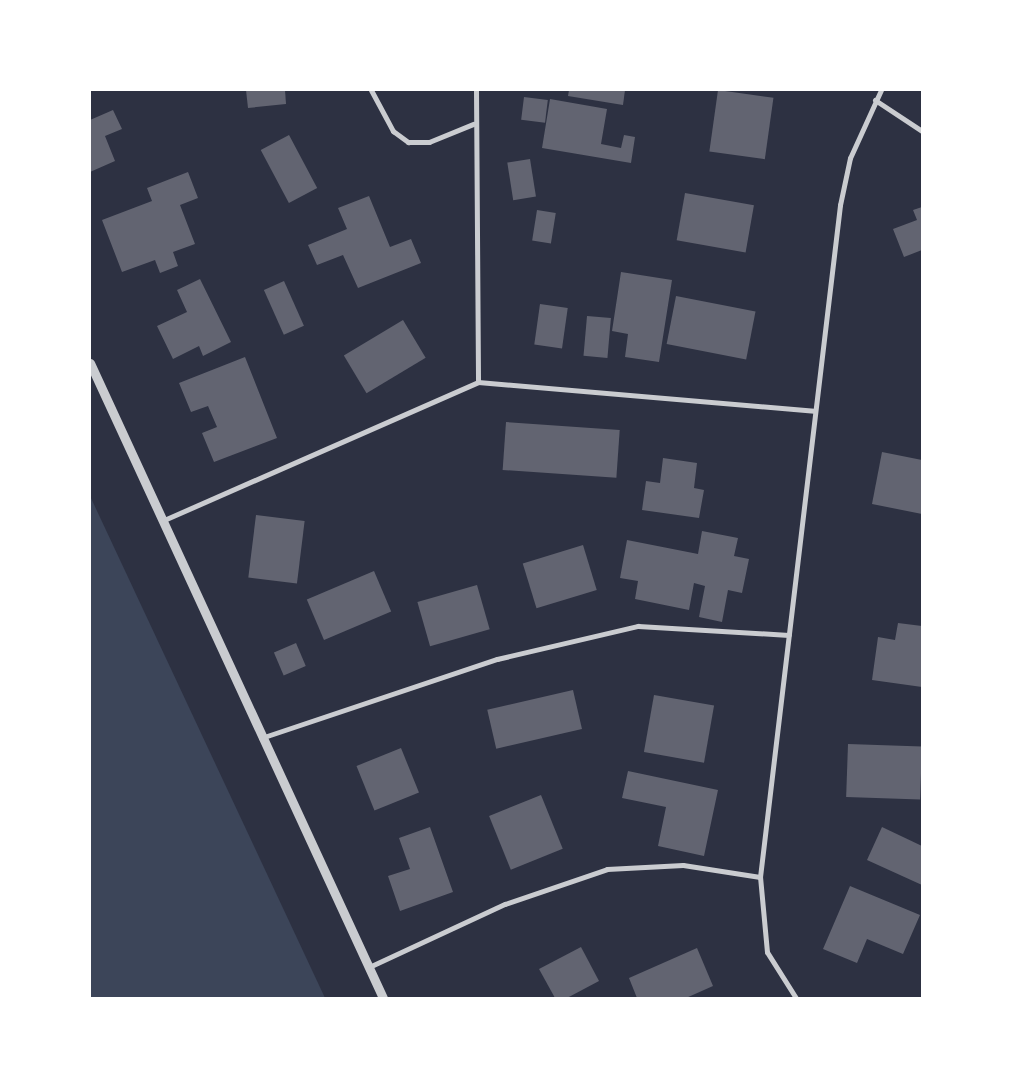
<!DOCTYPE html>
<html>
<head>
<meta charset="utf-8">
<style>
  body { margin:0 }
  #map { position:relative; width:1012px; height:1088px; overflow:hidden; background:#2d3142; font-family:"Zilla Slab",serif }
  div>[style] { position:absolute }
  .green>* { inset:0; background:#3c4559 }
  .building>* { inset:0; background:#626471; transform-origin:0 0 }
  .minor>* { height:5px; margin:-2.5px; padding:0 2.5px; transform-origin:2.5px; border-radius:2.5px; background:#caccd0 }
  .tertiary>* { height:9px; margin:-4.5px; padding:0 4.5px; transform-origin:4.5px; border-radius:4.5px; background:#caccd0 }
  span { translate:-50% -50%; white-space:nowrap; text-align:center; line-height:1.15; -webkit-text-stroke:4px #fff; paint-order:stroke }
  .frame { position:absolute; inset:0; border:91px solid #fff; pointer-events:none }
</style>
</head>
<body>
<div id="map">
  <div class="green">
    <div style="clip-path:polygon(90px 496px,325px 998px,90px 998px)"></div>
  </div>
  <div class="building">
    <div style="clip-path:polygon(246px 90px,285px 90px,286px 104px,248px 108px)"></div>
    <div style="clip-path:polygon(569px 90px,625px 90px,623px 105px,568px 96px)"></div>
    <div style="left:718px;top:90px;width:56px;height:62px;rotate:8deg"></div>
    <div style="left:524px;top:97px;width:24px;height:23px;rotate:7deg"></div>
    <div style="clip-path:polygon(550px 99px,607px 109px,601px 144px,621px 148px,624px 135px,635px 137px,631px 163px,542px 148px)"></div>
    <div style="clip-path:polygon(113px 110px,122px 129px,105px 136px,115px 161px,90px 172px,90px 120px)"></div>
    <div style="left:289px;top:135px;width:60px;height:32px;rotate:62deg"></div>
    <div style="left:530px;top:159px;width:38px;height:23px;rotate:81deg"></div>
    <div style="clip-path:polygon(188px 172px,198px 198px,180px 205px,195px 244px,173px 252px,178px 266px,160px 273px,155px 260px,122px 272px,102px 220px,152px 201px,147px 188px)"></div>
    <div style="left:685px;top:193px;width:70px;height:48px;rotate:10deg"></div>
    <div style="clip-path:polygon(369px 196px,390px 247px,411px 239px,421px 263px,358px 288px,343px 255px,317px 265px,308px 245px,347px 229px,338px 208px)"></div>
    <div style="clip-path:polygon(922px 207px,922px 250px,904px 257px,893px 229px,917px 220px,913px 210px)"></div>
    <div style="left:537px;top:210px;width:19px;height:31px;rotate:9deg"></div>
    <div style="clip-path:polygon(621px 272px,672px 280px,659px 362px,625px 357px,628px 334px,612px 331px)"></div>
    <div style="clip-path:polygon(200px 279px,231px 342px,203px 356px,199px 346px,173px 359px,157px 326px,187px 312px,177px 290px)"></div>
    <div style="left:284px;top:281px;width:49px;height:22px;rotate:66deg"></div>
    <div style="left:676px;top:296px;width:81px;height:49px;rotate:11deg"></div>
    <div style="left:540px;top:304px;width:28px;height:41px;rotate:8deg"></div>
    <div style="left:587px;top:316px;width:24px;height:40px;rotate:5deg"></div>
    <div style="left:403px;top:320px;width:44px;height:69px;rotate:59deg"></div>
    <div style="clip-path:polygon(245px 357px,277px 438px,214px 462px,202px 433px,217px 427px,208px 406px,191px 412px,179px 383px)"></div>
    <div style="left:506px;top:422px;width:114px;height:48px;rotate:4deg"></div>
    <div style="clip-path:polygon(882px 452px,922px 460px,922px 514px,872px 504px)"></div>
    <div style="clip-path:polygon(663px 458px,697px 463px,694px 488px,704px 490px,699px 518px,642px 510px,646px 481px,660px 483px)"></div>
    <div style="left:256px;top:515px;width:49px;height:63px;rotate:7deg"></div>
    <div style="clip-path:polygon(702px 531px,738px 538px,734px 556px,749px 559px,742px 593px,728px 590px,722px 622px,699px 617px,705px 586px,694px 583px,689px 610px,635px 599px,638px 581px,620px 578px,627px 540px,698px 554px)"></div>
    <div style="left:583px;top:545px;width:47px;height:63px;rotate:73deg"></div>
    <div style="left:374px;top:571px;width:44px;height:73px;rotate:67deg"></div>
    <div style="left:477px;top:585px;width:46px;height:62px;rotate:74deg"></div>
    <div style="clip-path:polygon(898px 623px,922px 626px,922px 687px,872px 680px,878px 637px,895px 640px)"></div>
    <div style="left:296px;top:643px;width:25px;height:24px;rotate:67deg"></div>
    <div style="left:573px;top:690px;width:40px;height:88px;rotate:77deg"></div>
    <div style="left:654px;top:695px;width:61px;height:58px;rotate:10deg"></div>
    <div style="left:848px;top:744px;width:74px;height:53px;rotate:2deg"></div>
    <div style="left:401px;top:748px;width:48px;height:48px;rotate:68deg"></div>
    <div style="clip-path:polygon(628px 771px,718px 790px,704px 856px,658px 846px,666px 807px,622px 798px)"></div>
    <div style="left:541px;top:795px;width:58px;height:56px;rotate:68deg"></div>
    <div style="clip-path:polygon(430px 827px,453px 892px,400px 911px,388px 876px,410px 869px,399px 838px)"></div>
    <div style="clip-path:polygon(882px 827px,922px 846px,922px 885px,867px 860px)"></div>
    <div style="clip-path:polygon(850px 886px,920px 915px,903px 954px,867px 939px,857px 963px,823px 949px)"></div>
    <div style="clip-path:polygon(581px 947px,599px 981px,567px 998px,555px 998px,539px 969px)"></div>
    <div style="clip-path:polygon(697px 948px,713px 986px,686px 998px,637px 998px,629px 978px)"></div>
  </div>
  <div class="minor">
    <div style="left:371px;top:90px;width:47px;rotate:61.8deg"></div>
    <div style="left:393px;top:131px;width:19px;rotate:36deg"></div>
    <div style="left:408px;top:142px;width:21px"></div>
    <div style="left:429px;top:142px;width:48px;rotate:-22.2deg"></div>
    <div style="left:476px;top:90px;width:292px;rotate:89.6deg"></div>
    <div style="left:875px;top:100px;width:56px;rotate:33.4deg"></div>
    <div style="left:164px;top:520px;width:343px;rotate:-23.7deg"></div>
    <div style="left:478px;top:382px;width:337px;rotate:4.9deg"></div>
    <div style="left:261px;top:738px;width:249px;rotate:-18.5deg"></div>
    <div style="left:497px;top:659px;width:145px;rotate:-13.2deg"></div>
    <div style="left:638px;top:626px;width:151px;rotate:3.4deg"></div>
    <div style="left:369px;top:967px;width:150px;rotate:-24.9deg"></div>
    <div style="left:505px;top:904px;width:108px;rotate:-18.9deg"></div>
    <div style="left:607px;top:869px;width:76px;rotate:-3deg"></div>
    <div style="left:683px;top:865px;width:78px;rotate:8.9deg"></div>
    <div style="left:796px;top:998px;width:54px;rotate:-122.2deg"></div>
    <div style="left:767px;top:952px;width:75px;rotate:-95.3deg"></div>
    <div style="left:760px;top:877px;width:677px;rotate:-83.21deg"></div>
    <div style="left:840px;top:205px;width:48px;rotate:-78deg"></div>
    <div style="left:850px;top:158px;width:75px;rotate:-65.5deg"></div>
  </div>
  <div class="tertiary">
    <div style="left:90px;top:363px;width:699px;rotate:65.23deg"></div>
  </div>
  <div class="frame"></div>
</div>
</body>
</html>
